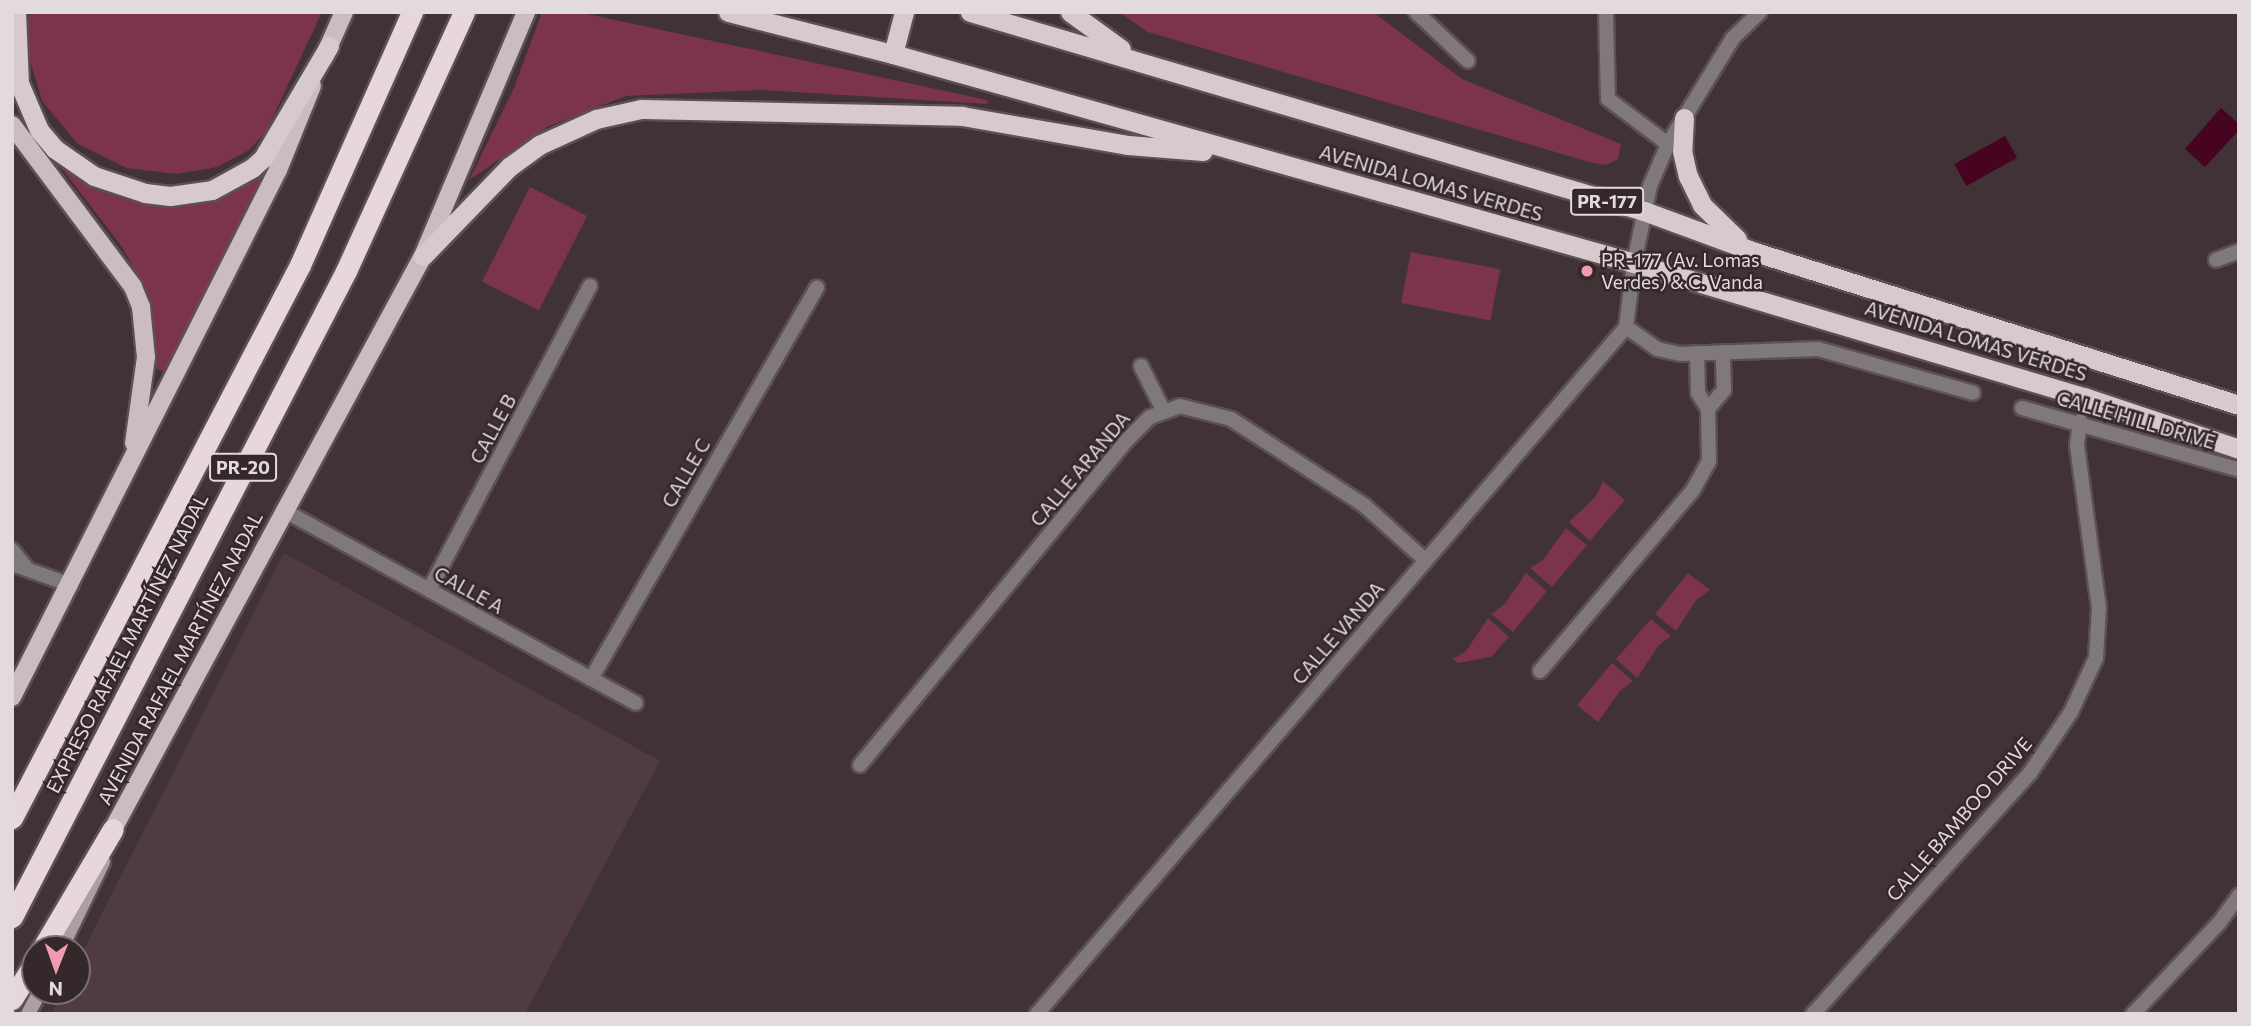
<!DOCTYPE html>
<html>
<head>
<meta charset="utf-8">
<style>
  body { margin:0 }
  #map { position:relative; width:2251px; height:1026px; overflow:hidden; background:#403235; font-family:Commissioner,sans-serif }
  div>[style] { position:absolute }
  .built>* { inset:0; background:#4f3b40 }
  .green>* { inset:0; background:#7b344b; transform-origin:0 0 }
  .water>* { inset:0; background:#460420; transform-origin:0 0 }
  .roads { filter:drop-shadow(2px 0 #5d5053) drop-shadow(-2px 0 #5d5053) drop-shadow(0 2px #5d5053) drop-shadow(0 -2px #5d5053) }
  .minor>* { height:14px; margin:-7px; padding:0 7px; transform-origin:7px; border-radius:7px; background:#80797b }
  .tertiary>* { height:14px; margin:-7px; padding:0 7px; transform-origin:7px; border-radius:7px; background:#80797b }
  .secondary>* { height:14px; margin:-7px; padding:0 7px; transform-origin:7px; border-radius:7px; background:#aa9fa1 }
  .primary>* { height:18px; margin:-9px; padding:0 9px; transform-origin:9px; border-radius:9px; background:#cabcbf }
  .trunk>* { height:19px; margin:-9.5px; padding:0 9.5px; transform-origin:9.5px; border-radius:9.5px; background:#d8c9cc }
  .motorway>* { height:21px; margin:-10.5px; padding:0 10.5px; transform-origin:10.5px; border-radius:10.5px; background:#e7d6da }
  .dots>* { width:19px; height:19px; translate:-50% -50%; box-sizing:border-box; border:4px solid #35282b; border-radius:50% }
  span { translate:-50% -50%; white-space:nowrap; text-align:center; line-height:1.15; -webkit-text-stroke:5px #35282b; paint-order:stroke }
  .shield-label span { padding:2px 5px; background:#35282b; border:2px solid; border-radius:5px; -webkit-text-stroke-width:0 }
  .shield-label { font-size:18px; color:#e2dadb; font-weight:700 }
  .street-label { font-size:19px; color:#e2dadb }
  .poi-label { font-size:19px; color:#e2dadb }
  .left { translate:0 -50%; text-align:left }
  .frame { position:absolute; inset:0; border:14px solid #e2dadb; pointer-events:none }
  .north { position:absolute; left:21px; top:935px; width:70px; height:70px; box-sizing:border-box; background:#35282b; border:2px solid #7a6f71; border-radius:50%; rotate:181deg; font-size:19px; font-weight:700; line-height:28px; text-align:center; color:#e2dadb }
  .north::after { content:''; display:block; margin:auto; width:24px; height:32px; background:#f19ab1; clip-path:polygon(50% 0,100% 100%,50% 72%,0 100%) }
</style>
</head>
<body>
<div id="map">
  <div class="built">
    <div style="clip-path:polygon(284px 553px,660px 761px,525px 1014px,51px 1014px,63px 991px,77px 991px,77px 963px)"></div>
  </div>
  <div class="green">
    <div style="clip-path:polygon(29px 12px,322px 12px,266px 132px,249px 150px,217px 167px,176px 174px,127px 168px,78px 144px,42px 101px,29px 57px)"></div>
    <div style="clip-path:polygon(542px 12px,578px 12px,987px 100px,988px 104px,760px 90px,626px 96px,549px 126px,469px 180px,514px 88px)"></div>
    <div style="clip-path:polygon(1119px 12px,1373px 12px,1462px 79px,1621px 144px,1618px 159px,1606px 165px,1589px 162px,1148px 32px)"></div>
    <div style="clip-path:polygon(60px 166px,100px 189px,151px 203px,175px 204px,199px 202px,223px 193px,264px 167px,265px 175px,165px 372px,155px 368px,150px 297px,122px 247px)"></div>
    <div style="left:530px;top:187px;width:64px;height:106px;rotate:27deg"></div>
    <div style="left:1411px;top:252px;width:91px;height:52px;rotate:11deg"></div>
    <div style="clip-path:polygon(1603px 481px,1625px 500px,1590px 541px,1569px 522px,1596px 496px)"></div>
    <div style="clip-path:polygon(1566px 528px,1587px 545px,1552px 587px,1530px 568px,1543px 560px)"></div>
    <div style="clip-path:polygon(1526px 573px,1547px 591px,1513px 632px,1491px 614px,1504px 605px)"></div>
    <div style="clip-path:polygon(1688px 573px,1710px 590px,1697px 599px,1676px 631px,1655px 614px)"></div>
    <div style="clip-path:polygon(1488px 618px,1509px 637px,1491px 657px,1458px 663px,1453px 659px,1466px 651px)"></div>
    <div style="clip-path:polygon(1651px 619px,1671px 636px,1659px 645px,1637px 678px,1616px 659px)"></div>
    <div style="clip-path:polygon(1612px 663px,1633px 681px,1620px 691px,1598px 722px,1577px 705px)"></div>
  </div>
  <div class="water">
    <div style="clip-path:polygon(2221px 108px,2239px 124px,2239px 130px,2205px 167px,2185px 149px)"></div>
    <div style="left:2005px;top:136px;width:25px;height:58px;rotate:61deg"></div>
  </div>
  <div class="roads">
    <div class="minor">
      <div style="left:1416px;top:12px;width:71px;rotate:43.3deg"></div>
      <div style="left:1606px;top:12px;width:87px;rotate:88.7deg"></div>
      <div style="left:1608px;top:99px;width:75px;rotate:36.9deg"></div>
      <div style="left:2216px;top:260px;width:25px;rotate:-21deg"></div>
      <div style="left:1626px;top:327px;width:38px;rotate:35deg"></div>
      <div style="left:1657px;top:349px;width:24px;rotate:12deg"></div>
      <div style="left:1680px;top:354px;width:138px;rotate:-2.1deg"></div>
      <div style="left:1818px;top:349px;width:161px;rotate:15.8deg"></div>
      <div style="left:1141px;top:366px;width:51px;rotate:63.4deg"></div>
      <div style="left:2022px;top:408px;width:226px;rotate:15.9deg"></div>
      <div style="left:1708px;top:409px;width:25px;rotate:-50deg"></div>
      <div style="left:1724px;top:390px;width:38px;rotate:-92deg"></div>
      <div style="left:283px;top:510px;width:402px;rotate:28.7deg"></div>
      <div style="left:12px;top:550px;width:21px;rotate:51deg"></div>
      <div style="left:12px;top:564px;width:63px;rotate:19.6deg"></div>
      <div style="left:429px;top:590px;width:344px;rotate:-62.1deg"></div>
      <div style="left:1540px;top:671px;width:237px;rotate:-49.8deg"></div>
      <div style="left:1693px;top:490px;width:33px;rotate:-61deg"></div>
      <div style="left:1709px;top:461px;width:52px;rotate:-91.1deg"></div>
      <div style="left:1708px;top:409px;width:19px;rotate:-122deg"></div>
      <div style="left:1698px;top:393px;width:40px;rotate:-91.4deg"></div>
      <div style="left:591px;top:679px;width:452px;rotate:-60deg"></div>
      <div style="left:860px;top:765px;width:418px;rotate:-50.6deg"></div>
      <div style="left:1125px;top:442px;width:35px;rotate:-45deg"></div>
      <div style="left:1150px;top:417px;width:32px;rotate:-20deg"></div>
      <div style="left:1180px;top:406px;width:53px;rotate:14.3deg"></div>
      <div style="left:1231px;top:419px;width:158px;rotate:32.9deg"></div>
      <div style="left:1364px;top:505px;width:82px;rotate:42deg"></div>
      <div style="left:1037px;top:1014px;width:905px;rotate:-49.39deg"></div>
      <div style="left:1626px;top:327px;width:64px;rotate:-82.9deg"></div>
      <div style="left:1813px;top:1014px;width:324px;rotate:-48deg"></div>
      <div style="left:2030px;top:773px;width:73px;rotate:-56.1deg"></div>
      <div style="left:2071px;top:712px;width:60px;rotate:-65.2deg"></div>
      <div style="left:2096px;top:658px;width:50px;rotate:-86.6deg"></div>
      <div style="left:2099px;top:608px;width:164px;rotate:-97.7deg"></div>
      <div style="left:2077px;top:445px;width:24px;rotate:-83deg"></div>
      <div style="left:2133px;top:1014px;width:125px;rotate:-46.6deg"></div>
      <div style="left:2219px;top:923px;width:34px;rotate:-54deg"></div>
    </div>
    <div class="tertiary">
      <div style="left:1634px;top:263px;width:79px;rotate:-78.3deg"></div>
      <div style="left:1650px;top:186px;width:46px;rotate:-66.8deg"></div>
      <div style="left:1668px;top:144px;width:124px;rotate:-58.5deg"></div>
      <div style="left:1733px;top:38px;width:37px;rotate:-44deg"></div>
    </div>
    <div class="secondary">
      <div style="left:61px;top:949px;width:97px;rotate:-64.2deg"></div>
      <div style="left:28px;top:1014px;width:26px;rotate:-62deg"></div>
    </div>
    <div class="primary">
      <div style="left:324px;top:57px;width:49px;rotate:-66deg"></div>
      <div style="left:12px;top:125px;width:202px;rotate:53.2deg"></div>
      <div style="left:133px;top:287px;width:22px;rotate:68deg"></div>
      <div style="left:141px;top:307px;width:50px;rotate:84.3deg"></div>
      <div style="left:146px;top:357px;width:87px;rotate:97.9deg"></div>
      <div style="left:12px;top:697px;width:590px;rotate:-63.22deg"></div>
      <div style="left:278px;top:170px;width:91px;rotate:-68deg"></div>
      <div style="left:113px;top:829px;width:651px;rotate:-61.59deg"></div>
      <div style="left:423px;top:256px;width:265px;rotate:-67.1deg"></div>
    </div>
    <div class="trunk">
      <div style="left:16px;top:12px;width:71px;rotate:87.6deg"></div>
      <div style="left:19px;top:83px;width:51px;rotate:66.9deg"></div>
      <div style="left:39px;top:130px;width:25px;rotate:50deg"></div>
      <div style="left:55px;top:149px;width:47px;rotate:34.7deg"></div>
      <div style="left:94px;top:176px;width:54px;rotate:18.4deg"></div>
      <div style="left:145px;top:193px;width:25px;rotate:7deg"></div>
      <div style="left:170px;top:196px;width:42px;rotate:-8.1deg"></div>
      <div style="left:212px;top:190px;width:46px;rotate:-28.8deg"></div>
      <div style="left:252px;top:168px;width:15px;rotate:-42deg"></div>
      <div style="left:263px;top:158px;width:130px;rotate:-59.5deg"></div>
      <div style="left:728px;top:12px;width:170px;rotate:14.3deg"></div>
      <div style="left:893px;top:54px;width:770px;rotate:15.75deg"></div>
      <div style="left:1634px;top:263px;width:470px;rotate:16.6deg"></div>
      <div style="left:2084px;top:397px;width:163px;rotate:18.5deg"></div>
      <div style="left:970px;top:12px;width:703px;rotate:16.45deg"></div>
      <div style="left:1644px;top:211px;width:118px;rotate:20.3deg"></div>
      <div style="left:1755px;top:252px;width:508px;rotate:17.54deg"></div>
      <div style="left:1070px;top:12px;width:63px;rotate:36deg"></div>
      <div style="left:893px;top:54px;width:43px;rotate:-75.3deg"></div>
      <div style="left:1684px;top:118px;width:33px;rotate:93deg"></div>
      <div style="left:1682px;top:151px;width:26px;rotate:77deg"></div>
      <div style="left:1688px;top:176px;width:32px;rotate:64deg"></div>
      <div style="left:1702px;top:205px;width:49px;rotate:44.2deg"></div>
      <div style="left:423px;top:256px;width:124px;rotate:-46deg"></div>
      <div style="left:509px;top:167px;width:37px;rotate:-36deg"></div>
      <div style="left:539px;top:145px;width:63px;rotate:-24.5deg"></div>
      <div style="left:596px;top:119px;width:46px;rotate:-12.5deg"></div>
      <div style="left:641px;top:109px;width:321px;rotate:1.2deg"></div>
      <div style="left:962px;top:116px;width:169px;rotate:9.9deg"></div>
      <div style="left:1128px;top:145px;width:75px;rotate:4.6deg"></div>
    </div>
    <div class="motorway">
      <div style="left:12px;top:818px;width:624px;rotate:-62.49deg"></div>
      <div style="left:300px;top:265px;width:277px;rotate:-66.1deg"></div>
      <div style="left:12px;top:917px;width:727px;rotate:-62.66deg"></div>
      <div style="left:346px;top:271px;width:285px;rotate:-65.5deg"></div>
      <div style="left:42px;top:949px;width:139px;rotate:-59.4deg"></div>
      <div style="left:12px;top:999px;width:44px;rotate:-58.1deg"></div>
    </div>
  </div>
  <div class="dots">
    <div style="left:1587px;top:271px;background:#f19ab1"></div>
  </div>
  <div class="shield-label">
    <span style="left:1607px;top:201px">PR-177</span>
    <span style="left:243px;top:467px">PR-20</span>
  </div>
  <div class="street-label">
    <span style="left:1431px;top:183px;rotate:16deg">AVENIDA LOMAS VERDES</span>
    <span style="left:1976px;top:341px;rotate:17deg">AVENIDA LOMAS VERDES</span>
    <span style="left:2136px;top:420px;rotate:16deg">CALLE HILL DRIVE</span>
    <span style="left:493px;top:429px;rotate:-62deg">CALLE B</span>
    <span style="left:1080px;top:469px;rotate:-50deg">CALLE ARANDA</span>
    <span style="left:686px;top:473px;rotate:-60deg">CALLE C</span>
    <span style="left:469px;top:590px;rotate:29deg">CALLE A</span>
    <span style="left:1338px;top:633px;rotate:-49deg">CALLE VANDA</span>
    <span style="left:127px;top:643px;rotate:-63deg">EXPRESO RAFAEL MARTÍNEZ NADAL</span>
    <span style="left:180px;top:658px;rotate:-62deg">AVENIDA RAFAEL MARTÍNEZ NADAL</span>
    <span style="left:1959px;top:819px;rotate:-49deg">CALLE BAMBOO DRIVE</span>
  </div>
  <div class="poi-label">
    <span class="left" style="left:1601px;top:271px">PR-177 (Av. Lomas<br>Verdes) &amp; C. Vanda</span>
  </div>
  <div class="frame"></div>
  <div class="north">N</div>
</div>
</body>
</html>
